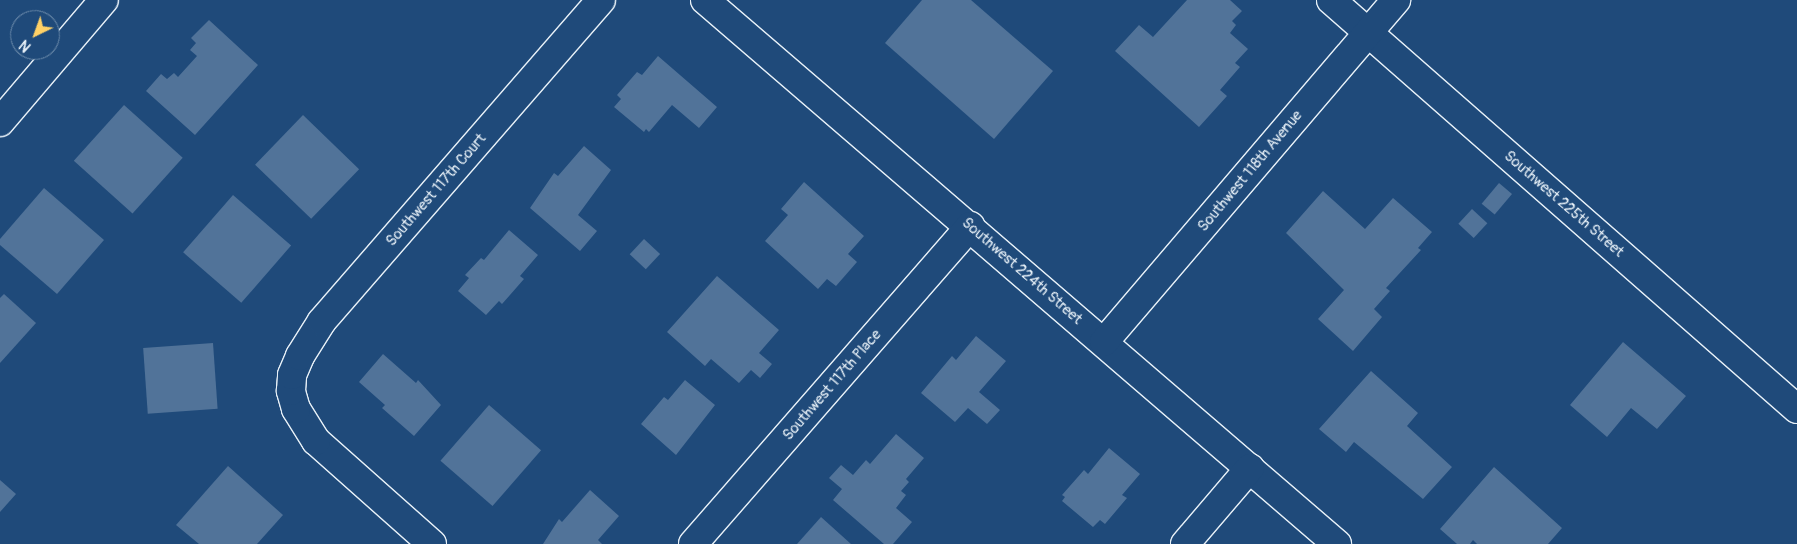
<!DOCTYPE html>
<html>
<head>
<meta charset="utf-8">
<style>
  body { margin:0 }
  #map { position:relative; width:1797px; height:544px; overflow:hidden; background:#1f4a7a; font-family:Pangolin,sans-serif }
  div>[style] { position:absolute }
  .building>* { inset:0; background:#517399; transform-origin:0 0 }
  .roads { filter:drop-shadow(1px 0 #e8f1f8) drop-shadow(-1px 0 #e8f1f8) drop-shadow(0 1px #e8f1f8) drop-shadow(0 -1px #e8f1f8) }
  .minor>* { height:28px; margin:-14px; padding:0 14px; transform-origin:14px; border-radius:14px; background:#1f4a7a }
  span { translate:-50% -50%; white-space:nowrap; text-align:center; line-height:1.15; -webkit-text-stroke:4px #1f4a7a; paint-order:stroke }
  .street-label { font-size:15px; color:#e8f1f8 }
  .north { position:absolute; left:10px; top:10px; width:50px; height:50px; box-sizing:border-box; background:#1f4a7a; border:1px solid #6f8dac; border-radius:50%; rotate:222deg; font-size:14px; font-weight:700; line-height:20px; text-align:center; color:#e8f1f8 }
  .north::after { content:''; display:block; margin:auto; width:18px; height:22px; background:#ffd166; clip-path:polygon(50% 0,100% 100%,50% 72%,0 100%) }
</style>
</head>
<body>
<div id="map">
  <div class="building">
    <div style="clip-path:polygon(922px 0,971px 0,1053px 71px,994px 139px,885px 43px)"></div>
    <div style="clip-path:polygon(1187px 0,1230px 0,1242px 11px,1232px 21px,1236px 25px,1230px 33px,1248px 49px,1235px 63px,1240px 67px,1220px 90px,1227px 96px,1199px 127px,1115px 51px,1139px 25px,1153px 37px)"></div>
    <div style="clip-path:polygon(209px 20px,258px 65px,195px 135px,146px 91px,161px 74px,167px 79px,174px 73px,178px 77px,197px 56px,190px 50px,196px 43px,191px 38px)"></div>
    <div style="clip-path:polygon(658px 56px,717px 107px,699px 128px,672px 105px,649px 132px,646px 129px,644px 132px,614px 107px,621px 99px,617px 95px,637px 72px,642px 75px)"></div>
    <div style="left:124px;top:105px;width:79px;height:75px;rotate:42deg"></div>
    <div style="left:303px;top:115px;width:78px;height:69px;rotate:44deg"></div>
    <div style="clip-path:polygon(584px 146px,611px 170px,578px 215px,597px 231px,580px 251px,530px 208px,554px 173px,558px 176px)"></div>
    <div style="clip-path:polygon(804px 182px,864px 236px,848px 254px,857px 262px,836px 286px,827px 279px,818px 289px,765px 241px,788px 215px,781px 209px)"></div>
    <div style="left:1499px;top:183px;width:17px;height:27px;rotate:40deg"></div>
    <div style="clip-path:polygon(44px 188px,104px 240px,57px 294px,0 245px,0 239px)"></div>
    <div style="clip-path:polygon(1323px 191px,1365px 229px,1393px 198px,1432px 232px,1418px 248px,1421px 250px,1386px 288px,1390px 291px,1374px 309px,1382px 317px,1353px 351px,1318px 319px,1344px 290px,1286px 233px)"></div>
    <div style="left:233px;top:195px;width:77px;height:76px;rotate:41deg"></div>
    <div style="left:1472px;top:209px;width:21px;height:20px;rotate:43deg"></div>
    <div style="clip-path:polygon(509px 230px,538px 255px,520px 276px,524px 279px,502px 304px,499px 301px,486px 315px,458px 291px,469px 278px,465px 275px,481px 258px,484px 260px)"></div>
    <div style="left:644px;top:239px;width:22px;height:21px;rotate:43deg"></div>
    <div style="clip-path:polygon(717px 276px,779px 330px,759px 353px,772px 364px,760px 378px,751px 370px,739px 383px,711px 359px,705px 366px,667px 332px)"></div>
    <div style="clip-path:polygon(4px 294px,36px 323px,0 363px,0 298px)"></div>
    <div style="clip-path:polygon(976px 336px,1006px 361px,979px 392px,1000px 410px,987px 424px,968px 408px,955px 422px,921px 393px,952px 356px,956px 360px)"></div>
    <div style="clip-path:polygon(1623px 342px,1686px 396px,1657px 429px,1631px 408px,1607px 437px,1570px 405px)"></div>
    <div style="left:213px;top:343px;width:66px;height:70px;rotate:86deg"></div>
    <div style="clip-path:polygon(383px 354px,416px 383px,418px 380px,441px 405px,414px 436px,382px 408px,385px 405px,359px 382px)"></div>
    <div style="clip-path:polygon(1371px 371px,1418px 413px,1407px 426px,1452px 467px,1423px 499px,1354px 442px,1346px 452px,1319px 429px)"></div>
    <div style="clip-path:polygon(685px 380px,715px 405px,676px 455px,641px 424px,664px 397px,668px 400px)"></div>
    <div style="left:489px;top:405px;width:69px;height:74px;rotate:41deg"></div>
    <div style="clip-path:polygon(896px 434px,924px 458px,906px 479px,909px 482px,901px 491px,906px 495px,896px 508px,912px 522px,893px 544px,884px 544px,833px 500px,842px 489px,829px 478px,841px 465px,853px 475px,866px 460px,870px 464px)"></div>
    <div style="clip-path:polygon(1109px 448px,1140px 474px,1122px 495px,1127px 498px,1105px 524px,1100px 520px,1093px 527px,1062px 501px,1065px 497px,1062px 495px,1084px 470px,1088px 474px)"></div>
    <div style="clip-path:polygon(228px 466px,283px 515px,257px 544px,199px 544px,176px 525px)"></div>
    <div style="clip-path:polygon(1494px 467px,1562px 528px,1548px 544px,1477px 544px,1473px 540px,1470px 544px,1457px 544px,1440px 529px)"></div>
    <div style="clip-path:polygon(0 480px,16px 494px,0 512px)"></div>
    <div style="clip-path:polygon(590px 490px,619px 516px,598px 540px,602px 544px,543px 544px,559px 519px,562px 522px)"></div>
    <div style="clip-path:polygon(821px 517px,851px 544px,797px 544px)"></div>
  </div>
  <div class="roads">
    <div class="minor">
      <div style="left:705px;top:0;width:834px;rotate:40.72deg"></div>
      <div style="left:1331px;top:0;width:620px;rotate:41.27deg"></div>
      <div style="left:0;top:122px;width:160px;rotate:-49.6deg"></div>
      <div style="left:1104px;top:342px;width:450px;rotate:-49.5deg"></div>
      <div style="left:432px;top:544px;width:155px;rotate:-138.4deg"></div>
      <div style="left:316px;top:441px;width:38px;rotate:-122deg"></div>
      <div style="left:296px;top:409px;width:19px;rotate:-106deg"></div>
      <div style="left:291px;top:391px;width:16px;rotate:-86deg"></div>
      <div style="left:292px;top:375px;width:21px;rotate:-67deg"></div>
      <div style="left:300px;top:356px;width:41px;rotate:-57.8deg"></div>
      <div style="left:322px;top:321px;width:425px;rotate:-49deg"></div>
      <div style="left:693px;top:544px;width:422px;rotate:-48.9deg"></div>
      <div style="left:1185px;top:544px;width:100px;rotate:-49.5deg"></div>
    </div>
  </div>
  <div class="street-label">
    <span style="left:1250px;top:171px;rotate:-50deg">Southwest 118th Avenue</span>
    <span style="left:436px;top:190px;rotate:-49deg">Southwest 117th Court</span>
    <span style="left:1564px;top:204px;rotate:41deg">Southwest 225th Street</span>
    <span style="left:1022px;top:271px;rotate:41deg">Southwest 224th Street</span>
    <span style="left:832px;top:385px;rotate:-49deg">Southwest 117th Place</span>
  </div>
  <div class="north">N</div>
</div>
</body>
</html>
